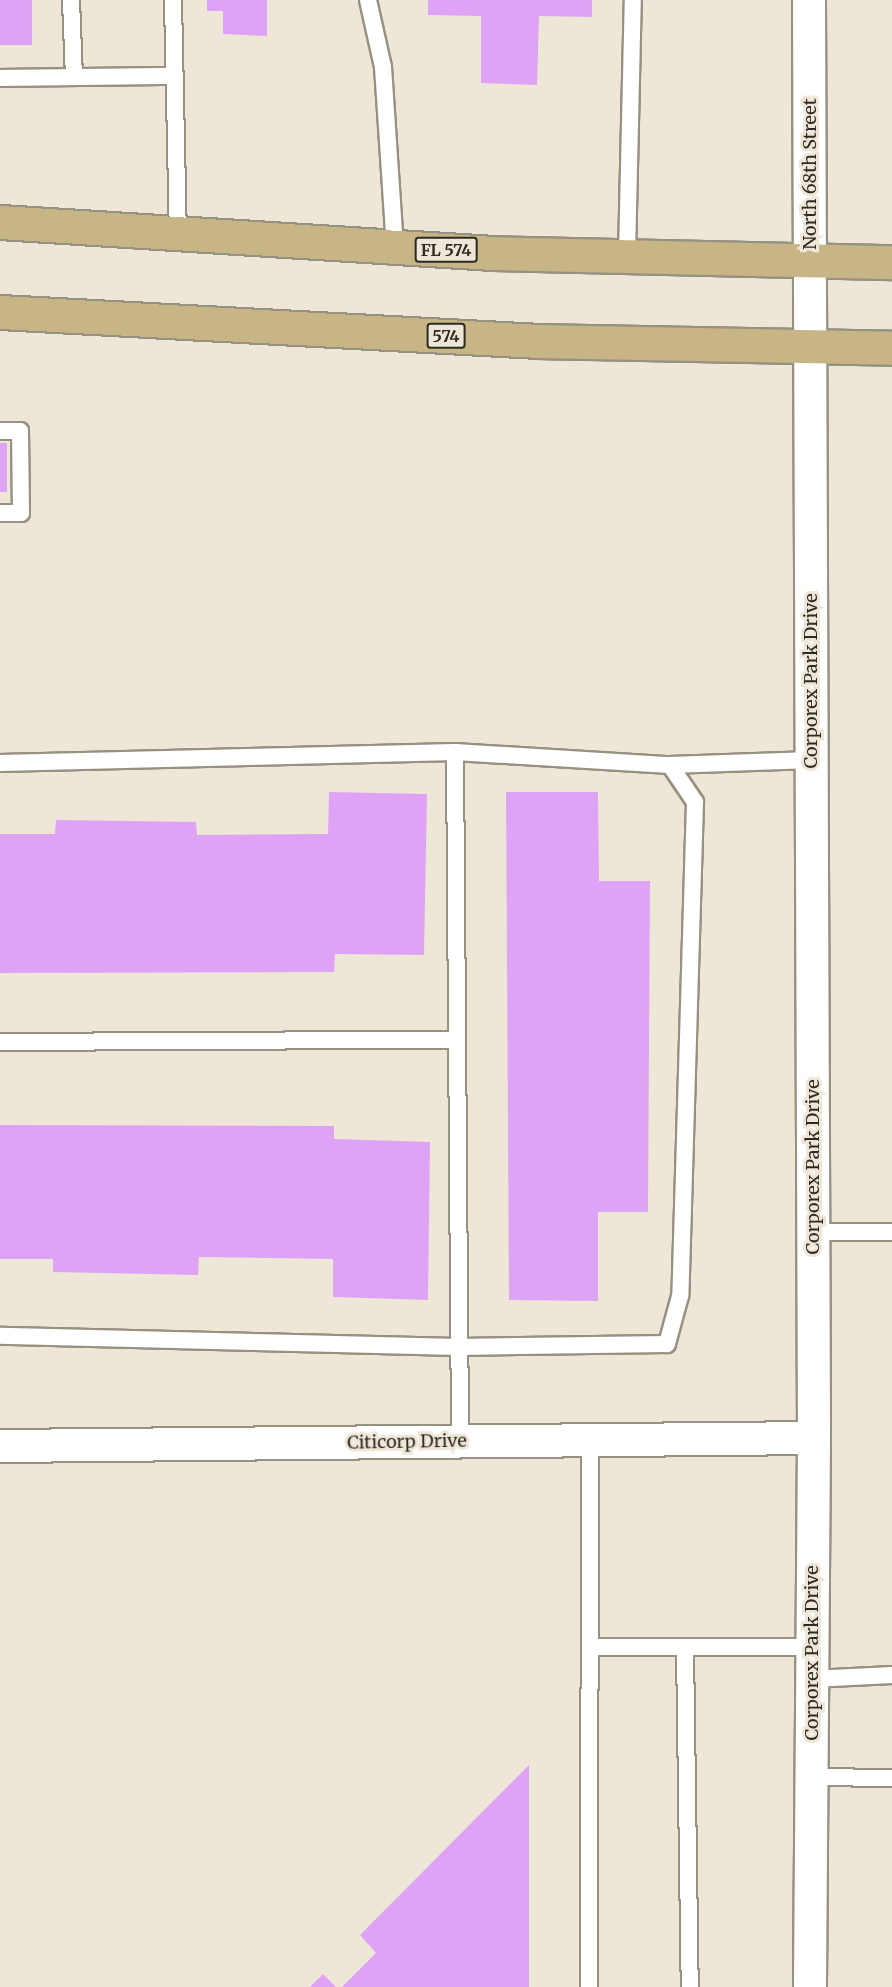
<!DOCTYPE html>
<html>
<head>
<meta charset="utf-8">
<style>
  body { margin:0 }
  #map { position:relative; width:892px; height:1987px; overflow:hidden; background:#eee7d7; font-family:Merriweather,serif }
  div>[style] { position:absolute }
  .building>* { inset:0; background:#dfa3f5; transform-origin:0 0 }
  .roads { filter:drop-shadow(2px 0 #979182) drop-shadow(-2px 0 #979182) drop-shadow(0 2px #979182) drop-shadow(0 -2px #979182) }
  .lane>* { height:16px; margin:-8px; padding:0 8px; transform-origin:8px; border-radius:8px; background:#fff }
  .street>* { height:32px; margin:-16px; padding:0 16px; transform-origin:16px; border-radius:16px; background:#fff }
  .primary>* { height:33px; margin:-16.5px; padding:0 16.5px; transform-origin:16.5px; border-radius:16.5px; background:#c7b586 }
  span { translate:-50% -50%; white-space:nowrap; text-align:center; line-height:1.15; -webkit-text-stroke:6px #eee7d7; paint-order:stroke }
  .shield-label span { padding:2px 4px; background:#eee7d7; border:2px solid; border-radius:4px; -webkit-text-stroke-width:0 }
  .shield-label { font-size:16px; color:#2c2a24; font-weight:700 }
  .street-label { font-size:18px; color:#2c2a24 }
</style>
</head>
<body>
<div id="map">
  <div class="building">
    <div style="left:0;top:0;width:32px;height:45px"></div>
    <div style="clip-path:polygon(207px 0,267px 0,267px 36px,223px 34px,223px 11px,207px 11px)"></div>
    <div style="clip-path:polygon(428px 0,592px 0,592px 17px,539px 16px,537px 85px,481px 83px,481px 16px,428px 15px)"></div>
    <div style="left:0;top:443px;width:7px;height:49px"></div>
    <div style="clip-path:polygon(329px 792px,427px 794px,424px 955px,335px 954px,334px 972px,0 973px,0 834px,55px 834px,56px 820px,196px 822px,197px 835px,328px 834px)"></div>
    <div style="clip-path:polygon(506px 792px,598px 792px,599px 881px,650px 881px,648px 1212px,598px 1212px,598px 1301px,509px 1300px)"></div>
    <div style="clip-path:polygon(0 1125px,334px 1126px,334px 1139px,430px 1142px,428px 1300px,333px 1297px,333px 1259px,199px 1257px,198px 1275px,53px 1272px,53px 1259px,0 1259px)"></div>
    <div style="clip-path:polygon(529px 1765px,529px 1987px,342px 1987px,376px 1953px,360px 1935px)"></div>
    <div style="clip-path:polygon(323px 1974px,336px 1987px,310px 1987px)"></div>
  </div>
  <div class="roads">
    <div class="lane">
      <div style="left:71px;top:0;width:77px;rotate:87.8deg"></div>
      <div style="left:173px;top:0;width:231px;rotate:88.8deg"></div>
      <div style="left:368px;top:0;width:69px;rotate:77.4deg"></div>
      <div style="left:383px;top:67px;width:180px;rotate:86.2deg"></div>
      <div style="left:0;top:78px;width:175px;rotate:-0.7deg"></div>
      <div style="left:627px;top:255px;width:255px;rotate:-88.7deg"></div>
      <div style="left:0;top:431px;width:20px"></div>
      <div style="left:20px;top:431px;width:82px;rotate:89.3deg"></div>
      <div style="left:21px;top:513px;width:21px;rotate:180deg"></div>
      <div style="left:455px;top:752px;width:690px;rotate:89.58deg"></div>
      <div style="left:0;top:763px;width:455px;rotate:-1.4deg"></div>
      <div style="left:455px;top:752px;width:215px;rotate:3.5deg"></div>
      <div style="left:670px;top:765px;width:45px;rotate:56deg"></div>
      <div style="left:695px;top:802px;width:494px;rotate:91.7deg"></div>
      <div style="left:680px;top:1296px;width:50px;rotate:105.2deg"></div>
      <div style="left:667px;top:1344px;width:209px;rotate:179.2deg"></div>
      <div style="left:458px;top:1347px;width:458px;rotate:-178.6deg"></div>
      <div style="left:670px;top:765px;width:141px;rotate:-2deg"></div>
      <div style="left:0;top:1042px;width:457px;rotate:-0.3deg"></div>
      <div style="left:813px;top:1232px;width:79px"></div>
      <div style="left:590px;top:1647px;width:222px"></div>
      <div style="left:685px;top:1647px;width:340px;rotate:89.2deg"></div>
      <div style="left:812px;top:1679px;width:80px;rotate:-2.9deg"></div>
      <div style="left:812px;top:1777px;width:80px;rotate:0.7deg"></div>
      <div style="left:589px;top:1987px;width:547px;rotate:-89.9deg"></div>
    </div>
    <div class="street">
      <div style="left:809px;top:0;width:1438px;rotate:89.8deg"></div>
      <div style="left:814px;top:1438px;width:549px;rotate:90.42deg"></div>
      <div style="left:0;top:1446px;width:814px;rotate:-0.56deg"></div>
    </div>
    <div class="primary">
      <div style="left:0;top:222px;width:489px;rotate:3.6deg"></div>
      <div style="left:488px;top:253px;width:404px;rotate:1.3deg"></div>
      <div style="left:0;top:312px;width:540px;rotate:3.08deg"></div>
      <div style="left:539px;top:341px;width:353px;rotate:1.1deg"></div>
    </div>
  </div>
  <div class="shield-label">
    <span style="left:446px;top:250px">FL 574</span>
    <span style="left:446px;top:336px">574</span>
  </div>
  <div class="street-label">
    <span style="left:810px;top:174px;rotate:-90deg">North 68th Street</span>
    <span style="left:811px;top:681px;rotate:-90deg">Corporex Park Drive</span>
    <span style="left:813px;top:1167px;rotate:-90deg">Corporex Park Drive</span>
    <span style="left:407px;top:1442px;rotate:-1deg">Citicorp Drive</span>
    <span style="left:812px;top:1653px;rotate:-90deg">Corporex Park Drive</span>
  </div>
</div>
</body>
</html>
